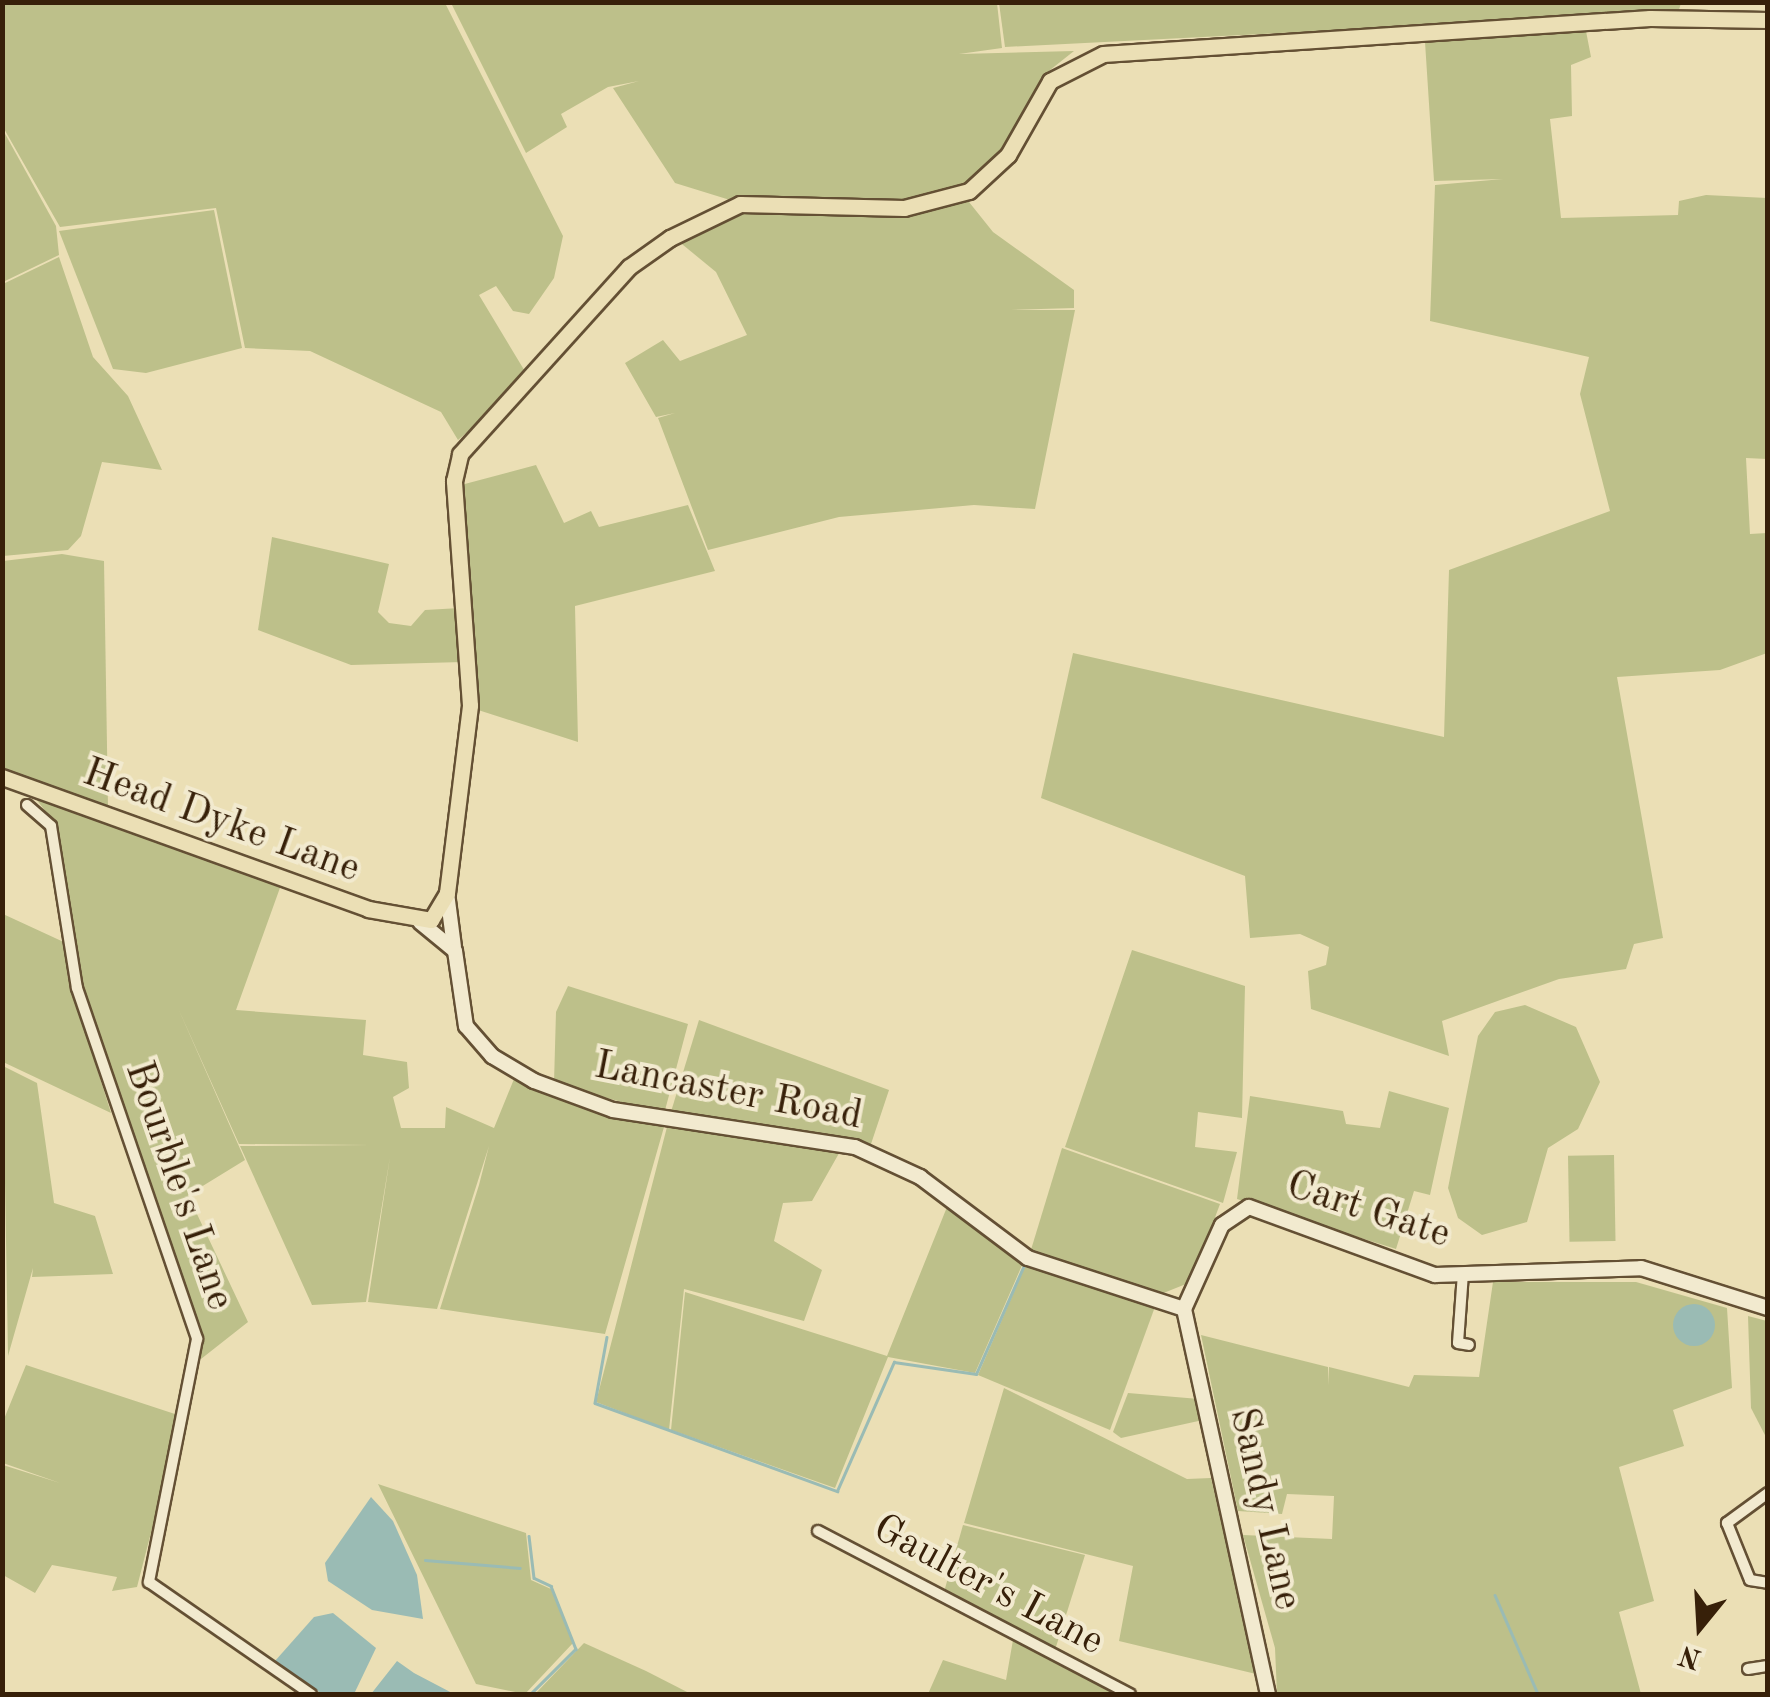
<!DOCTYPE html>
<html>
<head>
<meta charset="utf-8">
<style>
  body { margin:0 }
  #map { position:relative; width:1770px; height:1697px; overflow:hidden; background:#ebdfb5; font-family:"Old Standard TT",serif }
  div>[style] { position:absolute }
  .green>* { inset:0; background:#bdc08a; transform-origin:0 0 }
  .water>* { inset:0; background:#9abbb4 }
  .round { border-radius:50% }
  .stream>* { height:2.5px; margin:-1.25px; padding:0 1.25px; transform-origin:1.25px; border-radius:1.25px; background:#9abbb4 }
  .roads { filter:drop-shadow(2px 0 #645034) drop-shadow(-2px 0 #645034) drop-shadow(0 2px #645034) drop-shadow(0 -2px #645034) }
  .street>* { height:10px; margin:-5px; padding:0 5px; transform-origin:5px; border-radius:5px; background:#f2eacf }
  .secondary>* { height:14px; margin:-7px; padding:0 7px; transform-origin:7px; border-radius:7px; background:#f2eacf }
  .primary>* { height:15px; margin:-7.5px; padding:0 7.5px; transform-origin:7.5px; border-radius:7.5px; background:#ebdfb5 }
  span { translate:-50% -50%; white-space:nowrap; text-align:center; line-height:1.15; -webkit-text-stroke:8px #f2eacf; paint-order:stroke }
  .street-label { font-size:40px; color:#372009 }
  .frame { position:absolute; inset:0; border:5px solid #372009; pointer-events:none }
  .north { position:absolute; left:1650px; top:1577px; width:100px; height:100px; -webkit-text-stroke:8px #f2eacf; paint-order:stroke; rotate:198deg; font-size:28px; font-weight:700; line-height:40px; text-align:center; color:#372009 }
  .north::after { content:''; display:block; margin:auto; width:35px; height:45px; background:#372009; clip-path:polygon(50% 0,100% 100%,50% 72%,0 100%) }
</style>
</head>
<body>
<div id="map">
  <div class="green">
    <div style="clip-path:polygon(3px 3px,445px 3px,563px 236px,554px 278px,529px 314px,513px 311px,496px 286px,479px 295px,529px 378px,458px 440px,441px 412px,310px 351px,245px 348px,216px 208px,60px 227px,3px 127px)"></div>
    <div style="clip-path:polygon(451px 3px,997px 3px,1002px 48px,959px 54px,1074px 51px,1045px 74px,1005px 148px,958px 189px,911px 203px,730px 200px,675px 183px,613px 88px,639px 81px,608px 87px,561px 114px,567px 127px,526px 153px)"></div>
    <div style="clip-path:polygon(999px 3px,1681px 3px,1678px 13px,1005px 47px)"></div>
    <div style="clip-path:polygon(1586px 31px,1591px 57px,1571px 65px,1572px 116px,1550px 119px,1561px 218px,1678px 215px,1679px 201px,1706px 195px,1767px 198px,1767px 459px,1746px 458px,1750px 534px,1767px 533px,1767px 653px,1720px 670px,1617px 677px,1663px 938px,1634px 944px,1626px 969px,1559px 979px,1442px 1021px,1449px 1056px,1311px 1009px,1308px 971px,1326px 965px,1329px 947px,1300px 934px,1250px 938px,1245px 876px,1041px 798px,1073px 653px,1444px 737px,1449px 570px,1610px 511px,1580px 394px,1589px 357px,1430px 321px,1435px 185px,1503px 179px,1434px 181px,1425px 42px)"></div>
    <div style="clip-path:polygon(3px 130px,56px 226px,59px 255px,3px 282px)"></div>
    <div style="clip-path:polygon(965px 197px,993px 232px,1074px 290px,1074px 308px,1011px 310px,1075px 310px,1035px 509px,974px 505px,839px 517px,708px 550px,658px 418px,675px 413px,656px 417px,625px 363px,663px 340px,680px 361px,747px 335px,716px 272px,677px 240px,732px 210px,921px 211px)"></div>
    <div style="clip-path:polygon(214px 210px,242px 348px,146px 373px,113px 369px,59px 231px)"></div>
    <div style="clip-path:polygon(59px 257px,93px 357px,128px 396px,162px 470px,102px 462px,81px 536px,68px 550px,3px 556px,3px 284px)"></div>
    <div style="clip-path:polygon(536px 465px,564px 523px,591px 511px,599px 527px,688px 505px,715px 571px,575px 606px,578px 742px,475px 709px,461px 485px)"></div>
    <div style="clip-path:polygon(272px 537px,389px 564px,378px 612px,389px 623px,411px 626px,425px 610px,460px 608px,463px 662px,351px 665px,258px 630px)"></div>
    <div style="clip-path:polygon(62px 554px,104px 561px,108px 808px,3px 772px,3px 561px)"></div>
    <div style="clip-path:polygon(33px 795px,281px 885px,236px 1010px,366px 1020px,363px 1055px,407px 1062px,409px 1088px,393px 1097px,401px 1128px,445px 1128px,446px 1107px,494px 1128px,514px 1079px,664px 1127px,605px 1334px,440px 1309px,479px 1185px,489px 1146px,437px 1309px,368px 1302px,390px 1157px,366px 1302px,312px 1305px,240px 1146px,370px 1145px,239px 1144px,178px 1008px,245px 1160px,188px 1195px,248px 1322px,201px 1359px,201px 1335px,82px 991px,56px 825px)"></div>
    <div style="clip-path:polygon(3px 914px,68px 944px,67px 974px,111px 1113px,3px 1062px)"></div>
    <div style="clip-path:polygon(1132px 950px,1245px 986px,1242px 1118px,1198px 1112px,1195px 1147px,1237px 1152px,1223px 1203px,1065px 1147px)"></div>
    <div style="clip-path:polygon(568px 986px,688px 1024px,664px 1114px,554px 1083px,556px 1012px)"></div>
    <div style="clip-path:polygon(1525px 1005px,1576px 1027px,1600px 1082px,1578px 1129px,1548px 1148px,1527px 1222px,1482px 1235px,1458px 1218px,1448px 1188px,1478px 1036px,1495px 1012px)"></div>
    <div style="clip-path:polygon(699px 1020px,889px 1090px,870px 1147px,670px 1115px)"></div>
    <div style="clip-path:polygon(3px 1066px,37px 1083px,54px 1203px,95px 1216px,113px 1274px,32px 1277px,33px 1268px,8px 1356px)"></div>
    <div style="clip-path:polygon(1389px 1091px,1449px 1108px,1430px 1195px,1414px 1191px,1396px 1249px,1237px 1199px,1250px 1096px,1343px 1111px,1346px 1124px,1380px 1128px)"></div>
    <div style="clip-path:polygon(667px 1127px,842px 1148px,812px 1201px,783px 1203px,774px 1241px,822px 1270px,804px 1321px,684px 1289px,669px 1430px,596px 1402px)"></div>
    <div style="clip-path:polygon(1062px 1148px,1220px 1204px,1191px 1282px,1161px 1294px,1030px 1253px)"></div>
    <div style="left:1614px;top:1155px;width:86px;height:46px;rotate:89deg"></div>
    <div style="clip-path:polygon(947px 1207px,1023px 1263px,975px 1373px,888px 1357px,835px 1488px,671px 1430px,685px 1292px,887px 1356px)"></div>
    <div style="clip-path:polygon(1026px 1264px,1156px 1304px,1110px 1430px,978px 1375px)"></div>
    <div style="clip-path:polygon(1493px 1282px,1636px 1282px,1727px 1308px,1732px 1388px,1673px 1410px,1684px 1446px,1619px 1467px,1654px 1601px,1619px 1612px,1641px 1694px,1277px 1694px,1275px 1648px,1243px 1535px,1332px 1539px,1334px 1496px,1287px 1494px,1282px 1514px,1238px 1511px,1201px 1335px,1328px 1367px,1329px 1385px,1329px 1367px,1409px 1387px,1414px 1375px,1479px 1377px)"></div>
    <div style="clip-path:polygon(1748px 1316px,1767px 1321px,1767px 1439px,1751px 1408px)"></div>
    <div style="clip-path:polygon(26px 1365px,181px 1416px,137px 1587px,112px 1591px,117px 1577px,52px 1565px,35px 1593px,3px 1575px,3px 1465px,60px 1483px,3px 1463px,2px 1424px)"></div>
    <div style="clip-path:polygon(1004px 1388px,1187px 1479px,1211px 1478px,1256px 1674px,1119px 1641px,1133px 1566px,964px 1523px)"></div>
    <div style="clip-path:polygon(1128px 1393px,1199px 1399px,1203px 1420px,1121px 1438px,1113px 1432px)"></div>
    <div style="clip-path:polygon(378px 1484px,526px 1533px,531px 1580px,551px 1589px,573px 1643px,525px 1694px,476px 1684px)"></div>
    <div style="clip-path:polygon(963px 1525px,1085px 1555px,1054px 1653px,944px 1592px)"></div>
    <div style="clip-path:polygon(1013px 1640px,1118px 1694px,928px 1694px,943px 1660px,1006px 1680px)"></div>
    <div style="clip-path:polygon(584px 1643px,646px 1671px,691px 1694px,535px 1694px)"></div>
  </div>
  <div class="water">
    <div class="round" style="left:1673px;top:1304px;width:42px;height:42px"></div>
    <div style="clip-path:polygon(371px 1497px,393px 1521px,417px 1575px,423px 1619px,372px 1610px,328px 1581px,325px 1563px)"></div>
    <div style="clip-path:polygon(333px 1613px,376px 1648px,354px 1694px,322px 1694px,275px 1661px,314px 1617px)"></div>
    <div style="clip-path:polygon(397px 1661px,414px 1673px,454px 1694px,371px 1694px)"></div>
  </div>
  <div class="stream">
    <div style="left:607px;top:1337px;width:67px;rotate:100.3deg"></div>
    <div style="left:595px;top:1403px;width:258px;rotate:20deg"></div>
    <div style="left:837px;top:1491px;width:141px;rotate:-66.2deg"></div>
    <div style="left:894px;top:1362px;width:83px;rotate:8.3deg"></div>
    <div style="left:976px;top:1374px;width:119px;rotate:-66.2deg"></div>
    <div style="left:529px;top:1536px;width:42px;rotate:83.2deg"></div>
    <div style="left:534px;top:1578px;width:19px;rotate:25deg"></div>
    <div style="left:551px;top:1586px;width:68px;rotate:68.4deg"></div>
    <div style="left:576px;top:1649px;width:64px;rotate:135deg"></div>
    <div style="left:425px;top:1560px;width:95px;rotate:4.8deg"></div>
    <div style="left:1495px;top:1595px;width:108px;rotate:66.5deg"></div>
    <div style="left:514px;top:1693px;width:3px;rotate:18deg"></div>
  </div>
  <div class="roads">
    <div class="street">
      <div style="left:27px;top:805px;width:32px;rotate:41deg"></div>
      <div style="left:51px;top:826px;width:164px;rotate:80.9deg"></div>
      <div style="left:77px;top:988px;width:371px;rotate:71.1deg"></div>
      <div style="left:197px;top:1339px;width:248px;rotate:101.2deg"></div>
      <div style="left:149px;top:1582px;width:197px;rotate:34.7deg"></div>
      <div style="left:1463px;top:1273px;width:70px;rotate:94.1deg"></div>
      <div style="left:1458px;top:1343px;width:11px;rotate:10deg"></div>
      <div style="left:1768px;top:1493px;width:51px;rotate:143.8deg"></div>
      <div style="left:1727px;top:1523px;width:61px;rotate:68deg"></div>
      <div style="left:1750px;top:1580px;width:18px;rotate:9deg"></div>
      <div style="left:818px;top:1531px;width:352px;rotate:27.6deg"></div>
      <div style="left:1748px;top:1669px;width:20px;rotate:-9deg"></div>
    </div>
    <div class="secondary">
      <div style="left:447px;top:893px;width:54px;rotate:82.6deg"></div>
      <div style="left:420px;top:922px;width:45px;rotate:39.6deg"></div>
      <div style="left:455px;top:951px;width:76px;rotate:81.7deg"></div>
      <div style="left:466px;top:1026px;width:40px;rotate:49deg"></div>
      <div style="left:492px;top:1056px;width:49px;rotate:30.8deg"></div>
      <div style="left:534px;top:1081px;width:84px;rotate:20.2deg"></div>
      <div style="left:613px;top:1110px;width:245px;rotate:8.7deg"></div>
      <div style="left:855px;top:1147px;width:72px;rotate:24.8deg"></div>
      <div style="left:920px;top:1177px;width:135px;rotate:36.9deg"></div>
      <div style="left:1028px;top:1258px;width:164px;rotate:18.1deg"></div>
      <div style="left:1184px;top:1309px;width:394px;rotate:77.7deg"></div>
      <div style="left:1184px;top:1309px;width:92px;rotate:-65.7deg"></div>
      <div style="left:1222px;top:1225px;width:32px;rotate:-34deg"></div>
      <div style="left:1249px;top:1207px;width:198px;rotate:20.1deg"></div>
      <div style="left:1435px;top:1275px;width:206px;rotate:-1.9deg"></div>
      <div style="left:1641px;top:1268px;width:133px;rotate:17.5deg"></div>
    </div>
    <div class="primary">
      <div style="left:2px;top:777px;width:389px;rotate:19.8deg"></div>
      <div style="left:368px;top:909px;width:64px;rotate:9.9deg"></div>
      <div style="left:431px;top:920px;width:31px;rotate:-59deg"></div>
      <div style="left:447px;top:893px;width:189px;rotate:-83deg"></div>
      <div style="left:470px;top:705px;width:225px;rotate:-94.1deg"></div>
      <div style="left:454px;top:481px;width:28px;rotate:-77deg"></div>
      <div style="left:460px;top:454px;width:252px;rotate:-47.9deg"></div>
      <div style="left:629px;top:267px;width:50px;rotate:-35.3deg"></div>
      <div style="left:670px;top:238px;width:78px;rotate:-25.9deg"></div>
      <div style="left:740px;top:204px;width:164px;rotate:1.4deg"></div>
      <div style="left:904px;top:208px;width:67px;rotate:-14.7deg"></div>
      <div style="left:969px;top:191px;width:53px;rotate:-42.7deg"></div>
      <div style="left:1008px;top:155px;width:85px;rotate:-60.4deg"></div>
      <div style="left:1050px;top:81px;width:59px;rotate:-27deg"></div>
      <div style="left:1103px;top:54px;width:548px;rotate:-3.77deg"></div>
      <div style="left:1650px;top:18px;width:118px;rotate:1deg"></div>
    </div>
  </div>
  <div class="street-label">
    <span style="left:221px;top:822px;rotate:20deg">Head Dyke Lane</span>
    <span style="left:728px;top:1092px;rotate:11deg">Lancaster Road</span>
    <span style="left:178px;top:1186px;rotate:71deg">Bourble's Lane</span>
    <span style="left:1368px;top:1211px;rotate:18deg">Cart Gate</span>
    <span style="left:1264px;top:1509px;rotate:77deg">Sandy Lane</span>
    <span style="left:988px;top:1586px;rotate:28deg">Gaulter's Lane</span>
  </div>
  <div class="frame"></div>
  <div class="north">N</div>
</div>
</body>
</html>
